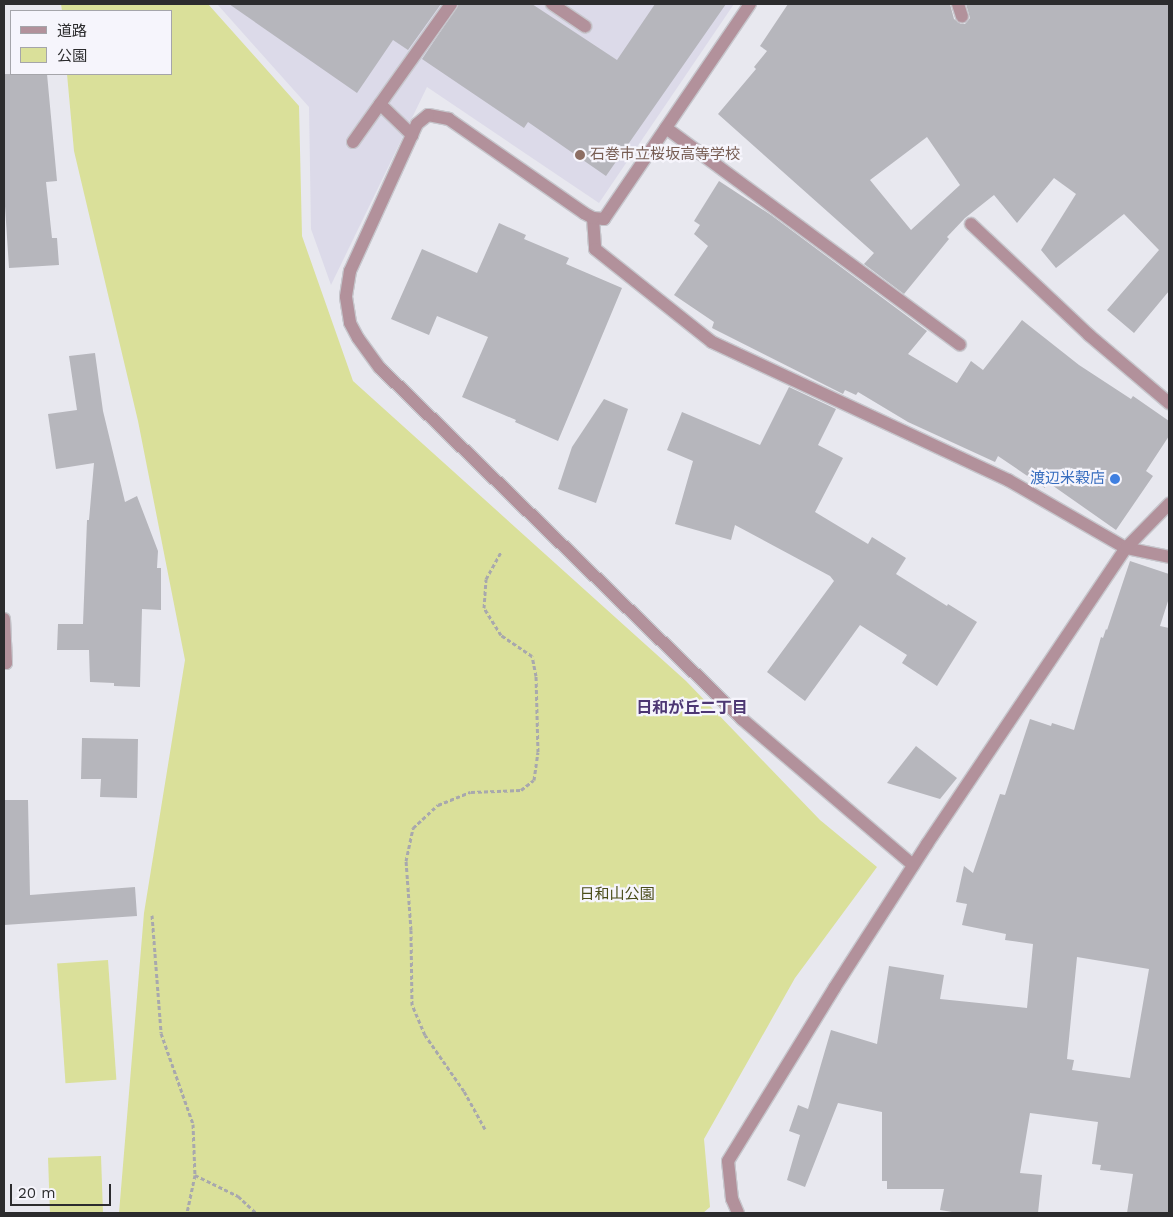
<!DOCTYPE html>
<html>
<head>
<meta charset="utf-8">
<style>
  body { margin:0 }
  #map { position:relative; width:1173px; height:1217px; overflow:hidden; background:#e8e8ef; font-family:"Work Sans","Noto Sans JP",sans-serif }
  div>[style] { position:absolute }
  .built>* { inset:0; background:#dcdae9 }
  .green>* { inset:0; background:#dae09a; transform-origin:0 0 }
  .building>* { inset:0; background:#b6b6bc }
  .path>* { height:3px; margin-top:-1.5px; transform-origin:0; background:repeating-linear-gradient(90deg,#a8a8ad 0 4px,transparent 0 6.5px) }
  .roads { filter:drop-shadow(1px 0 #c6c6cc) drop-shadow(-1px 0 #c6c6cc) drop-shadow(0 1px #c6c6cc) drop-shadow(0 -1px #c6c6cc) }
  .lane>* { height:12px; margin:-6px; padding:0 6px; transform-origin:6px; border-radius:6px; background:#b2919b }
  .street>* { height:12px; margin:-6px; padding:0 6px; transform-origin:6px; border-radius:6px; background:#b2919b }
  .dots>* { width:14px; height:14px; translate:-50% -50%; box-sizing:border-box; border:2px solid #f6f5fc; border-radius:50% }
  span { translate:-50% -50%; white-space:nowrap; text-align:center; line-height:1.15; -webkit-text-stroke:4.5px #f6f5fc; paint-order:stroke }
  .education-label { font-size:15px; color:#785e54 }
  .left { translate:0 -50%; text-align:left }
  .shop-label { font-size:15px; color:#366cbe }
  .right { translate:-100% -50%; text-align:right }
  .park-label { font-size:15px; color:#4a4d1a }
  .neighbourhood-label { font-size:16px; color:#4d3773; font-weight:700 }
  .frame { position:absolute; inset:0; border:5px solid #2c2c2e; pointer-events:none }
  .legend { position:absolute; left:10px; top:10px; width:162px; height:65px; box-sizing:border-box; background:#f6f5fc; border:1px solid #a5a5aa; margin:0; padding:6px 9px; list-style:none; font-size:15px; color:#2c2c2e }
  .legend li { display:flex; align-items:center; gap:10px; height:25px }
  .legend b { width:25px; border:1px solid #a5a5aa }
  .scale { position:absolute; left:10px; top:1184px; width:101px; height:22px; box-sizing:border-box; border:2px solid #2c2c2e; border-top:0; padding-left:6px; font-size:15px; line-height:18px; white-space:nowrap; color:#2c2c2e; -webkit-text-stroke:4px #f6f5fc; paint-order:stroke }
</style>
</head>
<body>
<div id="map">
  <div class="built">
    <div style="clip-path:polygon(217px 4px,734px 4px,599px 203px,427px 87px,331px 285px,311px 229px,309px 107px)"></div>
  </div>
  <div class="green">
    <div style="clip-path:polygon(61px 4px,208px 4px,299px 106px,302px 236px,353px 381px,686px 681px,820px 820px,877px 867px,795px 978px,704px 1139px,710px 1207px,703px 1213px,119px 1213px,144px 913px,185px 660px,138px 421px,74px 151px,67px 74px,171px 74px,171px 11px,62px 11px)"></div>
    <div style="left:108px;top:960px;width:120px;height:51px;rotate:86deg"></div>
    <div style="left:101px;top:1156px;width:57px;height:53px;rotate:88deg"></div>
  </div>
  <div class="building">
    <div style="clip-path:polygon(229px 4px,441px 4px,408px 50px,393px 40px,357px 93px)"></div>
    <div style="clip-path:polygon(459px 4px,532px 4px,617px 60px,655px 4px,726px 4px,606px 176px,528px 122px,524px 128px,422px 59px)"></div>
    <div style="clip-path:polygon(evenodd,788px 4px,950px 4px,954px 19px,961px 24px,965px 24px,970px 18px,966px 4px,1169px 4px,1169px 291px,1134px 333px,1107px 310px,1159px 250px,1124px 214px,1056px 268px,1041px 250px,1076px 194px,1054px 178px,1017px 223px,994px 195px,965px 218px,947px 237px,949px 239px,904px 294px,864px 264px,874px 253px,718px 114px,756px 69px,754px 67px,767px 51px,760px 46px,788px 4px,927px 137px,960px 185px,911px 230px,870px 180px,927px 137px)"></div>
    <div style="clip-path:polygon(4px 74px,47px 74px,57px 181px,46px 182px,52px 238px,57px 238px,59px 265px,9px 268px,4px 191px)"></div>
    <div style="clip-path:polygon(719px 181px,771px 215px,927px 331px,908px 354px,957px 383px,971px 361px,983px 370px,1022px 320px,1079px 365px,1131px 399px,1133px 396px,1169px 421px,1169px 436px,1146px 471px,1153px 476px,1116px 530px,1049px 483px,1045px 488px,998px 456px,995px 462px,908px 422px,858px 392px,856px 395px,845px 390px,843px 394px,712px 328px,714px 322px,674px 295px,708px 246px,694px 234px,700px 225px,694px 221px)"></div>
    <div style="clip-path:polygon(499px 223px,526px 235px,524px 239px,569px 258px,566px 264px,622px 288px,558px 441px,515px 422px,516px 420px,462px 397px,488px 337px,437px 316px,429px 335px,391px 319px,422px 249px,477px 273px)"></div>
    <div style="clip-path:polygon(95px 353px,103px 411px,125px 502px,137px 496px,158px 551px,157px 568px,161px 568px,161px 610px,142px 609px,140px 687px,114px 686px,114px 683px,90px 682px,89px 650px,57px 650px,58px 624px,83px 624px,87px 520px,89px 520px,94px 463px,56px 469px,48px 414px,77px 410px,69px 356px)"></div>
    <div style="clip-path:polygon(789px 387px,836px 409px,818px 445px,843px 458px,815px 512px,868px 544px,872px 537px,906px 558px,896px 574px,947px 606px,948px 604px,977px 622px,937px 686px,902px 663px,907px 655px,860px 625px,805px 701px,767px 672px,834px 581px,830px 576px,735px 525px,731px 540px,675px 524px,693px 461px,667px 450px,682px 412px,760px 445px)"></div>
    <div style="clip-path:polygon(604px 399px,628px 409px,596px 503px,558px 489px,572px 447px)"></div>
    <div style="clip-path:polygon(evenodd,1130px 561px,1169px 574px,1169px 598px,1160px 626px,1169px 628px,1169px 1213px,1127px 1213px,1133px 1174px,1100px 1170px,1101px 1165px,1092px 1164px,1098px 1122px,1030px 1113px,1020px 1173px,1042px 1175px,1038px 1213px,958px 1213px,940px 1210px,944px 1189px,887px 1189px,887px 1181px,882px 1181px,882px 1112px,838px 1103px,805px 1187px,787px 1180px,800px 1135px,789px 1131px,798px 1105px,808px 1109px,831px 1030px,877px 1044px,889px 966px,944px 975px,940px 999px,1027px 1008px,1033px 944px,1005px 940px,1006px 934px,962px 925px,967px 904px,956px 902px,964px 866px,973px 873px,1000px 794px,1005px 795px,1030px 719px,1051px 726px,1052px 723px,1074px 730px,1101px 637px,1103px 638px,1106px 629px,1107px 630px,1130px 561px,1077px 957px,1149px 969px,1130px 1078px,1072px 1070px,1074px 1060px,1067px 1059px,1077px 957px)"></div>
    <div style="clip-path:polygon(82px 738px,138px 739px,137px 798px,100px 797px,101px 779px,81px 779px)"></div>
    <div style="clip-path:polygon(916px 746px,957px 778px,940px 799px,887px 783px)"></div>
    <div style="clip-path:polygon(4px 800px,28px 800px,30px 895px,135px 887px,137px 916px,4px 925px)"></div>
  </div>
  <div class="path">
    <div style="left:152px;top:915px;width:118px;rotate:85.6deg"></div>
    <div style="left:161px;top:1033px;width:96px;rotate:70.6deg"></div>
    <div style="left:193px;top:1124px;width:51px;rotate:87.8deg"></div>
    <div style="left:195px;top:1175px;width:39px;rotate:102deg"></div>
    <div style="left:485px;top:1129px;width:43px;rotate:-118.9deg"></div>
    <div style="left:464px;top:1091px;width:68px;rotate:-124.9deg"></div>
    <div style="left:425px;top:1035px;width:33px;rotate:-113deg"></div>
    <div style="left:412px;top:1005px;width:75px;rotate:-90.8deg"></div>
    <div style="left:411px;top:930px;width:69px;rotate:-94.1deg"></div>
    <div style="left:406px;top:861px;width:34px;rotate:-78deg"></div>
    <div style="left:413px;top:828px;width:34px;rotate:-43deg"></div>
    <div style="left:438px;top:805px;width:35px;rotate:-22deg"></div>
    <div style="left:471px;top:792px;width:50px;rotate:-2.3deg"></div>
    <div style="left:521px;top:790px;width:16px;rotate:-38deg"></div>
    <div style="left:534px;top:780px;width:28px;rotate:-82deg"></div>
    <div style="left:538px;top:752px;width:76px;rotate:-91.5deg"></div>
    <div style="left:536px;top:676px;width:20px;rotate:-101deg"></div>
    <div style="left:532px;top:656px;width:37px;rotate:-146deg"></div>
    <div style="left:501px;top:635px;width:32px;rotate:-122deg"></div>
    <div style="left:484px;top:608px;width:29px;rotate:-86deg"></div>
    <div style="left:486px;top:579px;width:31px;rotate:-61deg"></div>
    <div style="left:195px;top:1175px;width:48px;rotate:26deg"></div>
    <div style="left:238px;top:1196px;width:25px;rotate:43deg"></div>
  </div>
  <div class="roads">
    <div class="lane">
      <div style="left:552px;top:4px;width:40px;rotate:34deg"></div>
      <div style="left:958px;top:4px;width:13px;rotate:72deg"></div>
      <div style="left:380px;top:104px;width:45px;rotate:44.1deg"></div>
      <div style="left:666px;top:128px;width:365px;rotate:36.4deg"></div>
      <div style="left:353px;top:142px;width:169px;rotate:-54.6deg"></div>
      <div style="left:593px;top:218px;width:31px;rotate:86deg"></div>
      <div style="left:595px;top:249px;width:149px;rotate:38.5deg"></div>
      <div style="left:712px;top:342px;width:327px;rotate:25deg"></div>
      <div style="left:1008px;top:480px;width:136px;rotate:30deg"></div>
      <div style="left:971px;top:224px;width:162px;rotate:43.2deg"></div>
      <div style="left:1089px;top:335px;width:105px;rotate:40.4deg"></div>
    </div>
    <div class="street">
      <div style="left:750px;top:4px;width:260px;rotate:124.2deg"></div>
      <div style="left:604px;top:219px;width:11px;rotate:-175deg"></div>
      <div style="left:593px;top:218px;width:10px;rotate:-151deg"></div>
      <div style="left:584px;top:213px;width:165px;rotate:-145.2deg"></div>
      <div style="left:449px;top:119px;width:21px;rotate:-169deg"></div>
      <div style="left:428px;top:115px;width:14px;rotate:141deg"></div>
      <div style="left:417px;top:124px;width:162px;rotate:114.5deg"></div>
      <div style="left:350px;top:271px;width:26px;rotate:99deg"></div>
      <div style="left:346px;top:297px;width:26px;rotate:81deg"></div>
      <div style="left:350px;top:323px;width:17px;rotate:62deg"></div>
      <div style="left:358px;top:338px;width:37px;rotate:54deg"></div>
      <div style="left:380px;top:368px;width:504px;rotate:44.12deg"></div>
      <div style="left:742px;top:719px;width:225px;rotate:40.5deg"></div>
      <div style="left:1126px;top:548px;width:44px;rotate:11.8deg"></div>
      <div style="left:4px;top:619px;width:44px;rotate:87.4deg"></div>
      <div style="left:6px;top:663px;width:2px;rotate:180deg"></div>
      <div style="left:738px;top:1213px;width:15px;rotate:-113deg"></div>
      <div style="left:732px;top:1199px;width:38px;rotate:-96deg"></div>
      <div style="left:728px;top:1161px;width:204px;rotate:-58.4deg"></div>
      <div style="left:835px;top:987px;width:170px;rotate:-57.2deg"></div>
      <div style="left:927px;top:844px;width:357px;rotate:-56.1deg"></div>
      <div style="left:1126px;top:548px;width:62px;rotate:-45.7deg"></div>
    </div>
  </div>
  <div class="dots">
    <div style="left:580px;top:155px;background:#8d6e63"></div>
    <div style="left:1115px;top:479px;background:#3f7fe0"></div>
  </div>
  <div class="education-label">
    <span class="left" style="left:590px;top:155px">石巻市立桜坂高等学校</span>
  </div>
  <div class="shop-label">
    <span class="right" style="left:1105px;top:479px">渡辺米穀店</span>
  </div>
  <div class="park-label">
    <span style="left:617px;top:895px">日和山公園</span>
  </div>
  <div class="neighbourhood-label">
    <span style="left:692px;top:708px">日和が丘二丁目</span>
  </div>
  <div class="frame"></div>
  <ul class="legend">
  <li><b style="height:6px;background:#b2919b"></b>道路</li>
  <li><b style="height:14px;background:#dae09a"></b>公園</li>
  </ul>
  <div class="scale">20 m</div>
</div>
</body>
</html>
